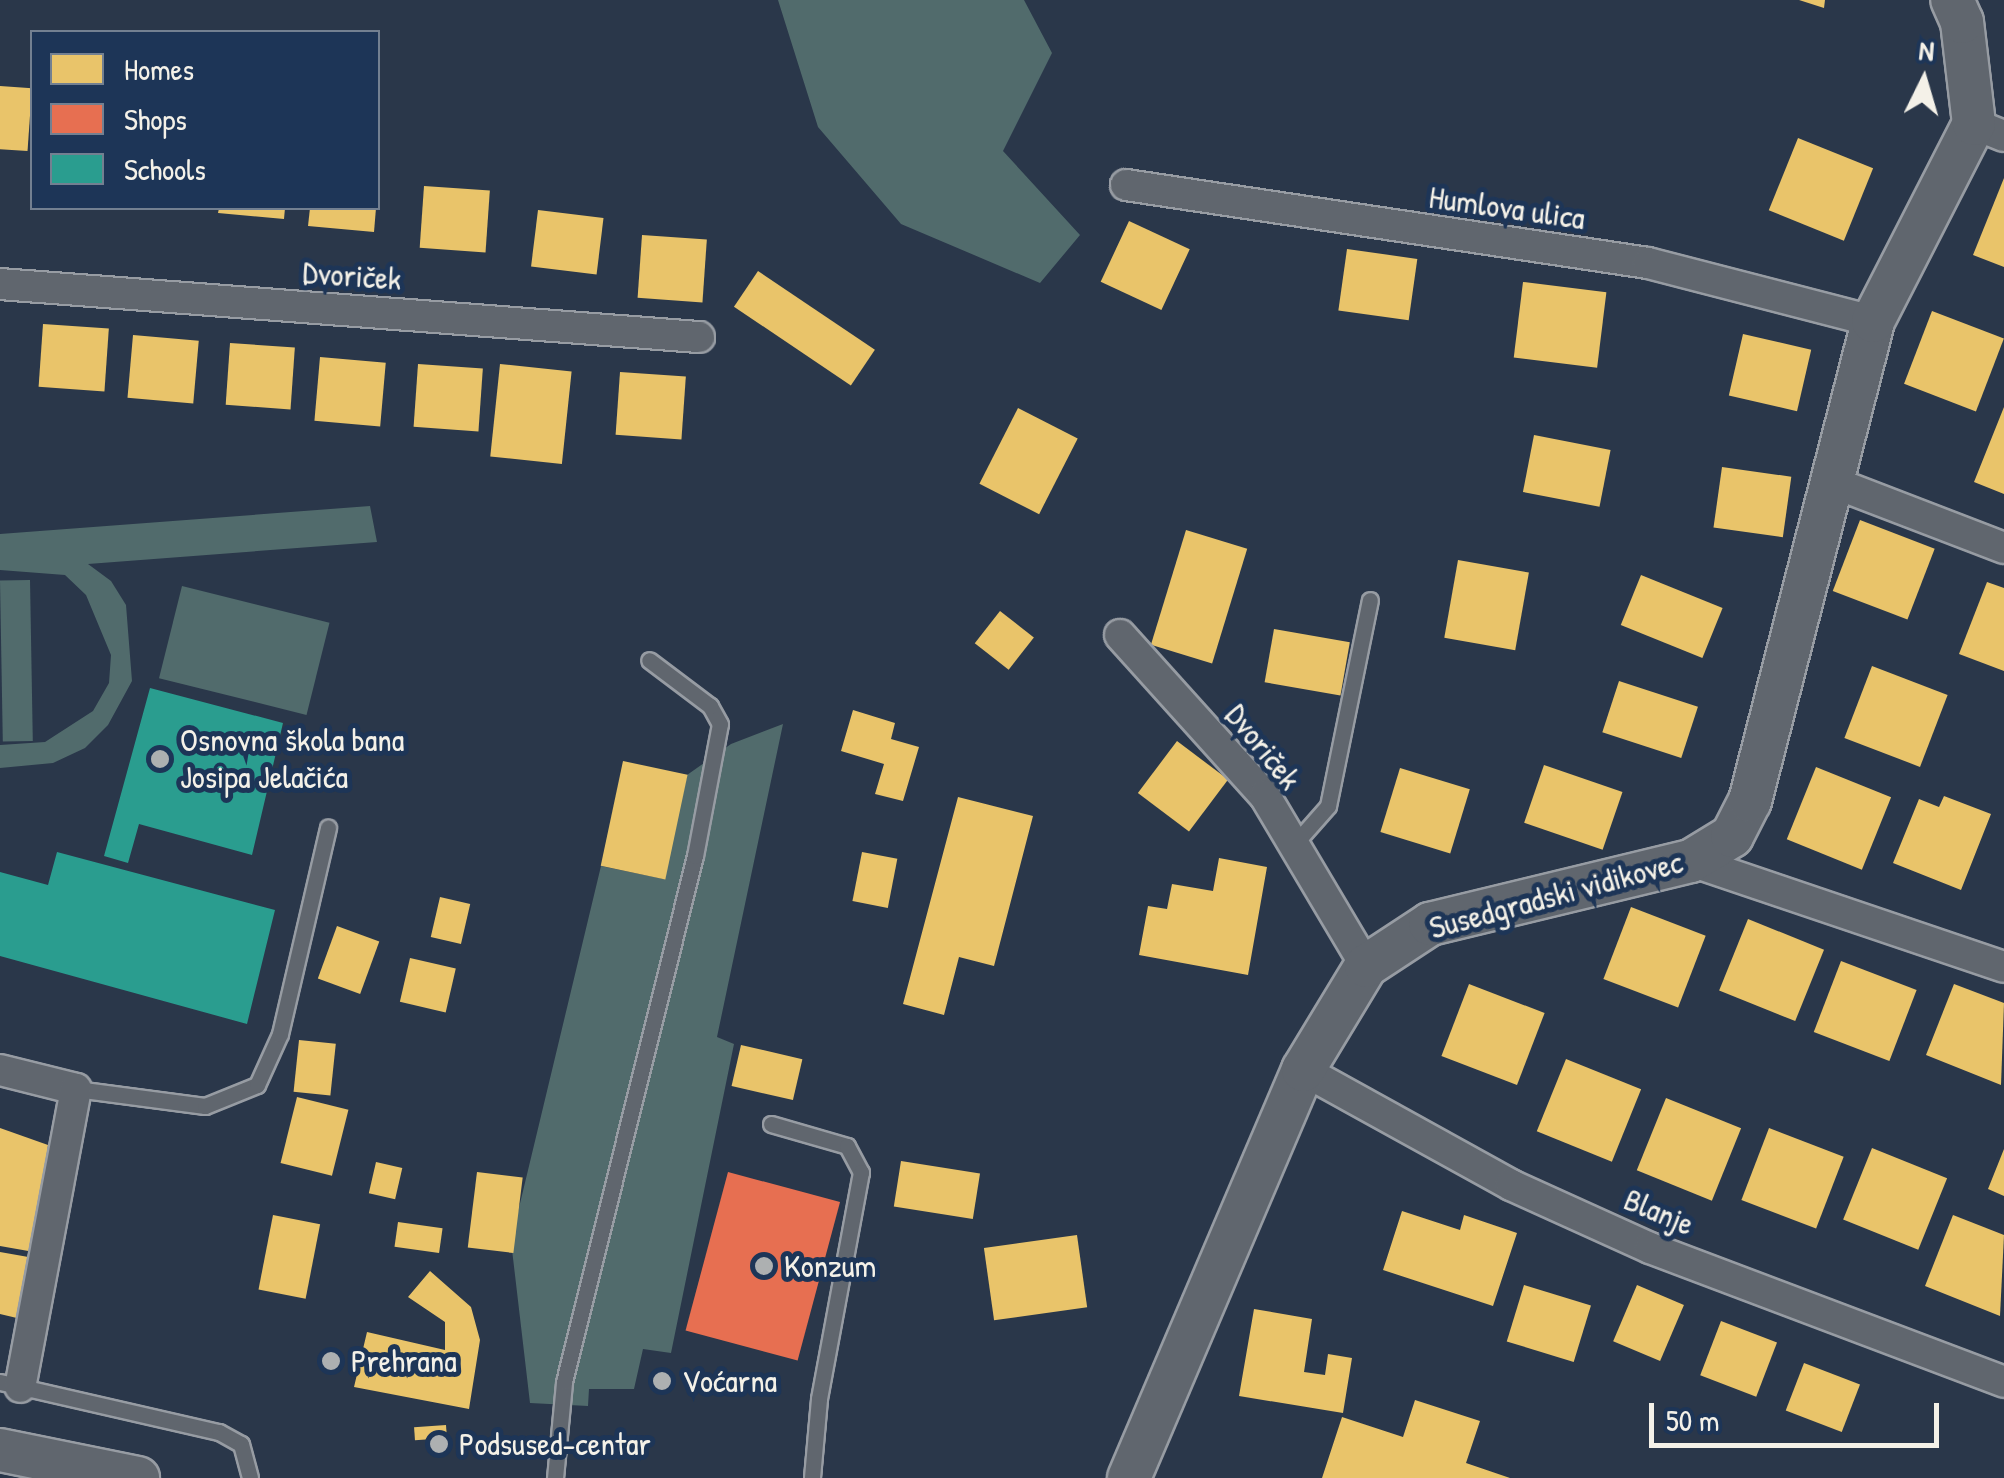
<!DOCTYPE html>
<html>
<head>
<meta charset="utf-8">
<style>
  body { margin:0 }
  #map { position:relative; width:2004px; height:1478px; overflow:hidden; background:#2a374a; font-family:"Patrick Hand",sans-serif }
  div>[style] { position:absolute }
  .green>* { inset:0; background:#516b6c; transform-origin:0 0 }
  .homes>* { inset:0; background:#e9c46a; transform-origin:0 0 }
  .shops>* { inset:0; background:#e76f51; transform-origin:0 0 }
  .schools>* { inset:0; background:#2a9d8f }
  .roads { filter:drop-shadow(2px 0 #979ca3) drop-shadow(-2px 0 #979ca3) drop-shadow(0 2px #979ca3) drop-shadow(0 -2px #979ca3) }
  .lane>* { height:15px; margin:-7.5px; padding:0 7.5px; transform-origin:7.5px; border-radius:7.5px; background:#60666e }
  .street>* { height:30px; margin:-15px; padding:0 15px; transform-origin:15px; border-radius:15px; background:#60666e }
  .secondary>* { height:42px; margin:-21px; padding:0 21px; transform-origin:21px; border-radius:21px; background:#60666e }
  .dots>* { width:28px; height:28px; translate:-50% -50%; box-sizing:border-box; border:5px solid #1d3557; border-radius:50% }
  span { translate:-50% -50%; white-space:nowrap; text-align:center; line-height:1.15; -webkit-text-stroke:10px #1d3557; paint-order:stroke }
  .street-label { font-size:32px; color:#f4f1e8 }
  .poi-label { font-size:32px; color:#f4f1e8 }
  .left { translate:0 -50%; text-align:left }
  .legend { position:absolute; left:30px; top:30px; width:350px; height:180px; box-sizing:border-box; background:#1d3557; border:2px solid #738091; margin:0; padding:12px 18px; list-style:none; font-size:30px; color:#f4f1e8 }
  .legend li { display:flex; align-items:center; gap:20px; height:50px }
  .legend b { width:50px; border:2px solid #738091 }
  .north { position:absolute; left:1874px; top:30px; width:100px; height:100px; -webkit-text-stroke:8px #1d3557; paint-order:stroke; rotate:5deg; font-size:28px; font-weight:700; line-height:40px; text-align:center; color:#f4f1e8 }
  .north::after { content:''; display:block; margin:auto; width:35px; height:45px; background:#f4f1e8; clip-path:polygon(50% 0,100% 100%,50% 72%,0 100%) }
  .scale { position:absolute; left:1649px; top:1403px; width:290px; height:45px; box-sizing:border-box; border:5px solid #f4f1e8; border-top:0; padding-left:12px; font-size:30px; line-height:35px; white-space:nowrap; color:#f4f1e8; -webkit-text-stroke:8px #1d3557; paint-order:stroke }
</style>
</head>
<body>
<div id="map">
  <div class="green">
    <div style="clip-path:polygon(778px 0,1024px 0,1052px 53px,1003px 151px,1080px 235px,1040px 283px,901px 224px,818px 127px)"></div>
    <div style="clip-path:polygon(370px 506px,377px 542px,88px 564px,111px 581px,126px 605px,132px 681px,108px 725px,85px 748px,53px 763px,0 768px,0 745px,45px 742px,93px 711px,109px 683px,111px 655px,86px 595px,65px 575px,0 570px,0 534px)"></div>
    <div style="left:30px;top:580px;width:161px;height:30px;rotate:89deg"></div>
    <div style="left:182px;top:586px;width:152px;height:95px;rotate:14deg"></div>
    <div style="clip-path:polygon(783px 724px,717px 1037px,734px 1044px,671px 1353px,643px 1349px,634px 1389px,589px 1389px,588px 1406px,530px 1403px,511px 1241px,601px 866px,664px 879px,687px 775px,731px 744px)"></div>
  </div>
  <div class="homes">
    <div style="clip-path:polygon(1799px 0,1825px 0,1824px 8px)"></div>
    <div style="left:0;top:86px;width:32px;height:63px;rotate:4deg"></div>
    <div style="left:1798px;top:138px;width:81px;height:78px;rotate:22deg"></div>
    <div style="clip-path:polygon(2004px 178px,2004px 267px,1973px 255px)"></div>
    <div style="left:424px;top:186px;width:66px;height:62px;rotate:4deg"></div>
    <div style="clip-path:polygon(219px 208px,285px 208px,284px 219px,218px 213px)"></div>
    <div style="clip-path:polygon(310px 208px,376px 208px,374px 232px,308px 226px)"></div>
    <div style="left:538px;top:210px;width:66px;height:57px;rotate:7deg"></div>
    <div style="left:1129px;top:221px;width:67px;height:67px;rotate:25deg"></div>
    <div style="left:642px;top:235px;width:65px;height:63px;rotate:4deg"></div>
    <div style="left:1347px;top:249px;width:71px;height:62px;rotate:8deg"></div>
    <div style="left:758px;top:271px;width:141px;height:43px;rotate:34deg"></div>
    <div style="left:1523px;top:282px;width:84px;height:76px;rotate:7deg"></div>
    <div style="left:1932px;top:311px;width:77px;height:78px;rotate:21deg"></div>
    <div style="left:43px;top:324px;width:66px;height:63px;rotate:4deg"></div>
    <div style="left:1743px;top:334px;width:70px;height:63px;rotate:13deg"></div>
    <div style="left:133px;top:335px;width:66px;height:63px;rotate:5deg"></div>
    <div style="left:230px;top:343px;width:65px;height:62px;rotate:4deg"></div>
    <div style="left:320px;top:357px;width:66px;height:64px;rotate:5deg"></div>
    <div style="left:418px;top:364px;width:65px;height:63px;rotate:4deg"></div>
    <div style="left:500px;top:364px;width:72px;height:93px;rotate:6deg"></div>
    <div style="left:620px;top:372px;width:66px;height:63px;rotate:4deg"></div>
    <div style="clip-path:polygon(2004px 407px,2004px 494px,1974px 482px)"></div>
    <div style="left:1018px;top:408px;width:67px;height:85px;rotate:27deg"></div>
    <div style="left:1534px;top:435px;width:78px;height:58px;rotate:11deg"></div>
    <div style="left:1722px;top:467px;width:70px;height:61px;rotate:8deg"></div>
    <div style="left:1860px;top:520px;width:80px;height:76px;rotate:21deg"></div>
    <div style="left:1186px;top:530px;width:64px;height:120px;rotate:17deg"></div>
    <div style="left:1458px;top:560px;width:72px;height:79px;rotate:10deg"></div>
    <div style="left:1641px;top:575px;width:88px;height:54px;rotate:22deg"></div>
    <div style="clip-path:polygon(1987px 582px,2004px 588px,2004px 671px,1959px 654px)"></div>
    <div style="left:1000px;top:611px;width:43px;height:41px;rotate:38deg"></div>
    <div style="left:1274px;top:629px;width:77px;height:54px;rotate:10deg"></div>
    <div style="left:1872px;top:666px;width:81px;height:77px;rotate:21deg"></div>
    <div style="left:1619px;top:681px;width:83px;height:54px;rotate:18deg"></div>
    <div style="clip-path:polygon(853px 710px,895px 723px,891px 739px,919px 747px,903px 801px,875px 794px,884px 764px,841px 751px)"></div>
    <div style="left:1177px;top:741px;width:64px;height:65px;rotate:37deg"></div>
    <div style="left:623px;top:761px;width:66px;height:107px;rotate:12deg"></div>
    <div style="left:1544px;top:765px;width:83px;height:61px;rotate:19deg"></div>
    <div style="left:1816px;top:767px;width:81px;height:78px;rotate:22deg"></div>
    <div style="left:1400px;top:768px;width:73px;height:67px;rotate:17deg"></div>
    <div style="clip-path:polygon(1944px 796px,1991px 814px,1961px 890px,1893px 863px,1919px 799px,1939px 807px)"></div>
    <div style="clip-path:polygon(958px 797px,1033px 816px,994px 966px,959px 957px,944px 1015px,903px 1004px)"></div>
    <div style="left:862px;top:852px;width:36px;height:50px;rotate:11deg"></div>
    <div style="clip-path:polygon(1219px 858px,1267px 867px,1248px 975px,1139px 955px,1148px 906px,1167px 909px,1172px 884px,1213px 891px)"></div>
    <div style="left:440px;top:897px;width:31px;height:41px;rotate:13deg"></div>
    <div style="left:1631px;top:907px;width:80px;height:77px;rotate:21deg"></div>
    <div style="left:1748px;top:919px;width:82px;height:77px;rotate:22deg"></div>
    <div style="left:337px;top:926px;width:45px;height:56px;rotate:20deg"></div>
    <div style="left:410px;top:958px;width:47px;height:45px;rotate:13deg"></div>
    <div style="left:1841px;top:961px;width:81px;height:76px;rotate:21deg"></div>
    <div style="left:1469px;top:984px;width:81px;height:77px;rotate:21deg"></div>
    <div style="clip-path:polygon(1954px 984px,2004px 1003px,2001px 1085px,1926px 1055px)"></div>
    <div style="left:299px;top:1040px;width:37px;height:52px;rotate:6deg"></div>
    <div style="left:741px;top:1045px;width:63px;height:42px;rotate:13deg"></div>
    <div style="left:1566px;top:1059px;width:81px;height:78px;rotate:22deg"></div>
    <div style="left:297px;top:1097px;width:53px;height:68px;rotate:14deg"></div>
    <div style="left:1666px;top:1098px;width:81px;height:78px;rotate:22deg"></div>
    <div style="clip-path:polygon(0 1128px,48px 1145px,34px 1252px,0 1246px)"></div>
    <div style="left:1769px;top:1128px;width:80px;height:77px;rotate:21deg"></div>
    <div style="left:1872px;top:1148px;width:81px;height:77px;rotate:22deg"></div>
    <div style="clip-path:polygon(2004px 1149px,2004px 1196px,1988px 1189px)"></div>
    <div style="left:901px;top:1161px;width:80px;height:46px;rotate:9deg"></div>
    <div style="left:376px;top:1162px;width:27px;height:32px;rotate:13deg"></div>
    <div style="left:477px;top:1172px;width:46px;height:76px;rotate:7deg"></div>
    <div style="clip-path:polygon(1402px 1211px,1460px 1230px,1464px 1215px,1517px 1233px,1493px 1306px,1383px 1270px)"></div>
    <div style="left:273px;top:1215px;width:48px;height:76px;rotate:11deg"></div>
    <div style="clip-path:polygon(1953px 1215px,2004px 1235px,2000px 1316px,1925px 1286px)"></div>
    <div style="left:398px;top:1222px;width:45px;height:25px;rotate:8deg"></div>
    <div style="left:1077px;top:1235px;width:73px;height:94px;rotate:82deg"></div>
    <div style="clip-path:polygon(0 1252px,34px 1258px,21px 1319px,0 1314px)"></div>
    <div style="clip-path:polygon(430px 1271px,471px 1307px,480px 1340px,469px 1409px,354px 1387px,367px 1332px,445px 1350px,445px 1322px,408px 1297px)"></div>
    <div style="left:1524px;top:1285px;width:70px;height:59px;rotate:17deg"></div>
    <div style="left:1637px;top:1285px;width:51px;height:61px;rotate:23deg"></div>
    <div style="clip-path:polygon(1254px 1309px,1312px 1319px,1304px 1372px,1325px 1375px,1328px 1354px,1352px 1358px,1343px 1413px,1239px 1396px)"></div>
    <div style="left:1721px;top:1321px;width:60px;height:58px;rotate:21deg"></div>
    <div style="left:1804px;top:1363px;width:60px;height:51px;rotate:21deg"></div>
    <div style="clip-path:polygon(1415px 1400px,1480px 1421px,1466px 1463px,1510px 1478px,1322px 1478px,1342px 1417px,1403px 1437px)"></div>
    <div style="left:446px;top:1425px;width:13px;height:32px;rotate:86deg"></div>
  </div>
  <div class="shops">
    <div style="left:728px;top:1172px;width:116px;height:164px;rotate:15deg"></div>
  </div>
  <div class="schools">
    <div style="clip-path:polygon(150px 688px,283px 723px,252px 855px,139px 824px,128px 863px,104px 856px)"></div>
    <div style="clip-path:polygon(57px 852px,275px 910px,247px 1024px,0 956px,0 872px,48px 885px)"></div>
  </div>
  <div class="roads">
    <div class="lane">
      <div style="left:1291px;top:848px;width:56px;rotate:-48.6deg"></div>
      <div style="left:1328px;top:806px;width:210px;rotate:-78.5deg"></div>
      <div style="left:76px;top:1089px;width:130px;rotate:7.5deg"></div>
      <div style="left:205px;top:1106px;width:56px;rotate:-22deg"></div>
      <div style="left:257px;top:1085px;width:56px;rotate:-65.7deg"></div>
      <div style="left:280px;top:1034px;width:212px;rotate:-76.9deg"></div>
      <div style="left:771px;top:1124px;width:79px;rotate:16.1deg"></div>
      <div style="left:847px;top:1146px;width:30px;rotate:62deg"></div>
      <div style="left:861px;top:1172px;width:231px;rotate:100.5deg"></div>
      <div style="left:819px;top:1399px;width:79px;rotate:95.1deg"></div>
      <div style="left:0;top:1382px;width:225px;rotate:12.9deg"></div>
      <div style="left:219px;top:1432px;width:25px;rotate:29deg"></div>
      <div style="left:241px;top:1444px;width:35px;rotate:75deg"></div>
      <div style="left:555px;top:1478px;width:96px;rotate:-84.6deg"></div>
      <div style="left:564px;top:1382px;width:542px;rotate:-76.02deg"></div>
      <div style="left:695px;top:856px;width:134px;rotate:-79.3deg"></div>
      <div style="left:720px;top:724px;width:21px;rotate:-119deg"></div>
      <div style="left:710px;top:706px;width:76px;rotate:-143deg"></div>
    </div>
    <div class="street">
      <div style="left:1974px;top:124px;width:32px;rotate:22deg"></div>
      <div style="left:1126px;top:185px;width:528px;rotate:8.5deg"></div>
      <div style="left:1648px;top:263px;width:232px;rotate:14.5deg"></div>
      <div style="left:0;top:284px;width:701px;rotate:4.34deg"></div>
      <div style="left:1827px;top:480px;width:190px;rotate:21deg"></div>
      <div style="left:1120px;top:635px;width:217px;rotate:48deg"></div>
      <div style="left:1265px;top:796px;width:198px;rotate:59.3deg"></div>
      <div style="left:1691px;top:861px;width:330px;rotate:18.7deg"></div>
      <div style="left:0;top:1070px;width:78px;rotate:14deg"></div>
      <div style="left:76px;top:1089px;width:303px;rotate:100.6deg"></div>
      <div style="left:1303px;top:1070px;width:238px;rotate:28.9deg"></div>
      <div style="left:1511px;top:1185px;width:153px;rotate:24.4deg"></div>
      <div style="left:1650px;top:1248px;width:379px;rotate:20.7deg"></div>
    </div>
    <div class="secondary">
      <div style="left:0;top:1450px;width:141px;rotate:11.5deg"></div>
      <div style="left:1129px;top:1478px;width:444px;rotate:-66.9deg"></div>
      <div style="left:1303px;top:1070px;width:122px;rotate:-58.8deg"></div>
      <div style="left:1366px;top:966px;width:77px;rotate:-33.3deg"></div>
      <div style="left:1430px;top:924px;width:268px;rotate:-13.6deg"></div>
      <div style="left:1691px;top:861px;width:48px;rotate:-31.4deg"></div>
      <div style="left:1732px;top:836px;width:39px;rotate:-63deg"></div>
      <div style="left:1750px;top:801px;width:496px;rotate:-75.6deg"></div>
      <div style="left:1873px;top:321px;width:221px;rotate:-62.9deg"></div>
      <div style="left:1974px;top:124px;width:103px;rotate:-96.7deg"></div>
      <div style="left:1962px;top:22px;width:24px;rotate:-114deg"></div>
    </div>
  </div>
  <div class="dots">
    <div style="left:160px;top:759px;background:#adb0b1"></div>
    <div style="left:764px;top:1266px;background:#adb0b1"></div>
    <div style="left:331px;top:1361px;background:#adb0b1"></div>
    <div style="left:662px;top:1381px;background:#adb0b1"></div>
    <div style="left:439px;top:1444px;background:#adb0b1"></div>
  </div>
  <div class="street-label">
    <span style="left:1507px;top:208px;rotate:8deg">Humlova ulica</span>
    <span style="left:352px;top:276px;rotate:4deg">Dvoriček</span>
    <span style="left:1263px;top:747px;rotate:51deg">Dvoriček</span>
    <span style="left:1556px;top:895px;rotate:-15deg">Susedgradski vidikovec</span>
    <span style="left:1659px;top:1212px;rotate:23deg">Blanje</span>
  </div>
  <div class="poi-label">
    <span class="left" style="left:180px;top:759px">Osnovna škola bana<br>Josipa Jelačića</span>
    <span class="left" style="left:784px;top:1266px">Konzum</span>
    <span class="left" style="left:351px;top:1361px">Prehrana</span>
    <span class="left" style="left:682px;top:1381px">Voćarna</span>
    <span class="left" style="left:459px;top:1444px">Podsused-centar</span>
  </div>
  <ul class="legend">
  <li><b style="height:28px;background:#e9c46a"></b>Homes</li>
  <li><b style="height:28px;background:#e76f51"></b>Shops</li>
  <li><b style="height:28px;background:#2a9d8f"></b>Schools</li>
  </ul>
  <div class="north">N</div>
  <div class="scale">50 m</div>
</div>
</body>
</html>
